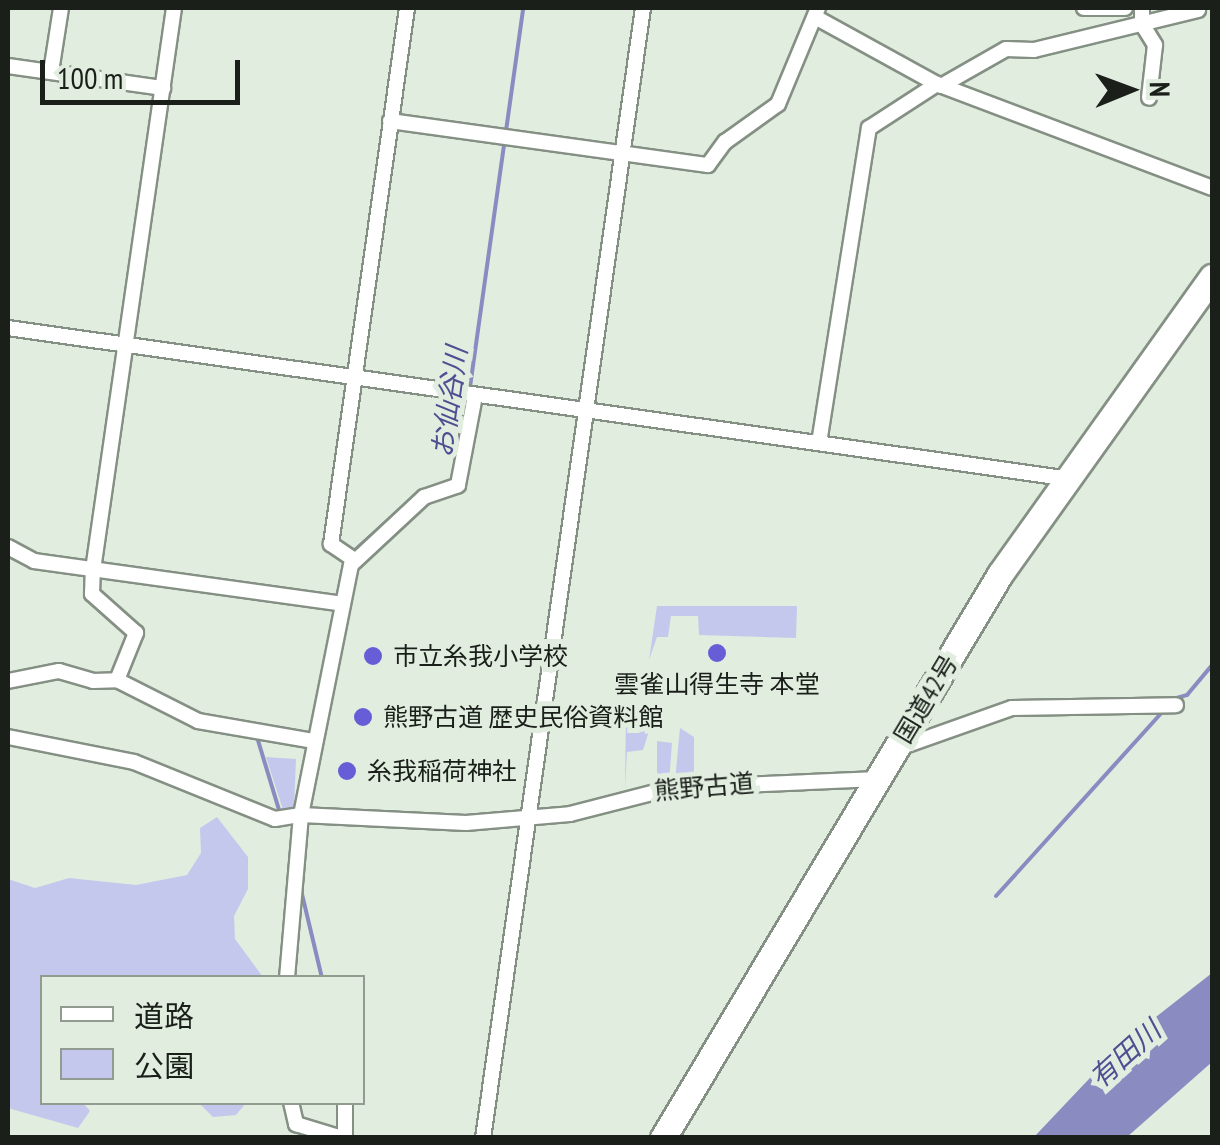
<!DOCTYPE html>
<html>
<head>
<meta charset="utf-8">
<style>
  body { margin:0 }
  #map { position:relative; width:1220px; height:1145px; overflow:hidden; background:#e1eddf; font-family:"PT Sans Narrow","Noto Sans JP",sans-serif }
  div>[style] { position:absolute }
  .green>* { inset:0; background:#c5c8ed }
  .water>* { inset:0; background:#8a8cc1 }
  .stream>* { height:4px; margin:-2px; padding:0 2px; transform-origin:2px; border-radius:2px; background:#8a8cc1 }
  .roads { filter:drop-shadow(2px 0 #859084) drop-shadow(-2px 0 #859084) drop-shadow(0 2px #859084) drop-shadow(0 -2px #859084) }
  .street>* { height:14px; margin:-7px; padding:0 7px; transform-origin:7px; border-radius:7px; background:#fff }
  .highway>* { height:25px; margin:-12.5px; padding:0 12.5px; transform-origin:12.5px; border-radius:12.5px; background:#fff }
  .dots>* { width:28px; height:28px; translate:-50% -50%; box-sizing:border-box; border:5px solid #e1eddf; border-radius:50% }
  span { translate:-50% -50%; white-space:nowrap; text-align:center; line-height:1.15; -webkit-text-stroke:10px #e1eddf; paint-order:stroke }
  .poi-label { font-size:25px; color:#1a1f1a }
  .left { translate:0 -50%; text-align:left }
  .street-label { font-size:25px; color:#1a1f1a }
  .water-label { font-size:28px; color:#4f4e92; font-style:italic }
  .frame { position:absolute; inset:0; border:10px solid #1a1f1a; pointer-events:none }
  .legend { position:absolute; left:40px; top:975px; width:325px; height:130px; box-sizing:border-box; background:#e1eddf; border:2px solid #919b90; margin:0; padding:12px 18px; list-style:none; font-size:30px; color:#1a1f1a }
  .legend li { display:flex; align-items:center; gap:20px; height:50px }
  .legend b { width:50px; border:2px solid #919b90 }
  .north { position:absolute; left:1080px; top:40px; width:100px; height:100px; -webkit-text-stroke:8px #e1eddf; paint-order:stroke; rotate:89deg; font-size:28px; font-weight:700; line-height:40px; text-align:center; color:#1a1f1a }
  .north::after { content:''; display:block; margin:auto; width:35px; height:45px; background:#1a1f1a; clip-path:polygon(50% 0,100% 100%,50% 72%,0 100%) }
  .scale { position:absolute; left:40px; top:60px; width:200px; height:45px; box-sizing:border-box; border:5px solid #1a1f1a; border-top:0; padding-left:12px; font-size:30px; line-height:35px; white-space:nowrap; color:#1a1f1a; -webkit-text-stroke:8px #e1eddf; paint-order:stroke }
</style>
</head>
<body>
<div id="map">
  <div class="green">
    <div style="clip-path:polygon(657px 606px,797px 606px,796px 638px,699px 635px,698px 616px,671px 616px,668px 637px,657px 637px,649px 660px)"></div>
    <div style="clip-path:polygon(626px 705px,650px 713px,651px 725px,643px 750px,627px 752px,625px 790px)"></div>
    <div style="clip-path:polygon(680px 728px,694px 737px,694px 779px,675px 781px)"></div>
    <div style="clip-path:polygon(657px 741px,672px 743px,669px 782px,657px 784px)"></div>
    <div style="clip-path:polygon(266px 757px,296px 759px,294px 809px,284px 813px)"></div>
    <div style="clip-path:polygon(217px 817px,248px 857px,248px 889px,234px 916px,235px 939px,263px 977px,42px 978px,42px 1102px,83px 1103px,90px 1111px,78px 1128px,8px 1108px,8px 879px,35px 888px,69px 878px,136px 885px,187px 875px,201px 853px,200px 828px)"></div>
    <div style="clip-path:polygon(199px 1103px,199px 1102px,246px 1103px,236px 1115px,213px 1117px)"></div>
  </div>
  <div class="water">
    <div style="clip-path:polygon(1212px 973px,1212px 1062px,1127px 1137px,1034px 1137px,1124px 1042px)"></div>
  </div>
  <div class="stream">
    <div style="left:470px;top:387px;width:383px;rotate:-82deg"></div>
    <div style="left:332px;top:625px;width:67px;rotate:-78.9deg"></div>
    <div style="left:345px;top:559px;width:93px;rotate:-41.9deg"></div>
    <div style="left:1173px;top:699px;width:15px;rotate:-16deg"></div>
    <div style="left:1187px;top:695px;width:39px;rotate:-50deg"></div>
    <div style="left:257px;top:737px;width:79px;rotate:73.2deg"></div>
    <div style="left:300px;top:787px;width:20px;rotate:-79deg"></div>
    <div style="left:301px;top:890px;width:90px;rotate:76.6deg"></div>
    <div style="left:996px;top:896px;width:249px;rotate:-47.9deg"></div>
  </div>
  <div class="roads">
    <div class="street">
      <div style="left:1084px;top:8px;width:41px"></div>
      <div style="left:1142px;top:8px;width:16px;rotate:90deg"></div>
      <div style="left:1142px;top:24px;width:25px;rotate:58deg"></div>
      <div style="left:1155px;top:45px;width:53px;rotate:96.5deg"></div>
      <div style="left:815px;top:17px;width:139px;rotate:28.8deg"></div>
      <div style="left:937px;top:84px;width:294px;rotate:20.7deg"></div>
      <div style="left:8px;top:66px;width:157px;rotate:8.1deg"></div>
      <div style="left:51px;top:72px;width:65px;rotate:-81.1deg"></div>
      <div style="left:941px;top:86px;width:75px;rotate:-29.6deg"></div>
      <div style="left:1006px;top:49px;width:28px;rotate:2deg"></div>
      <div style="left:1034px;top:50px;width:169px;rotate:-13.7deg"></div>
      <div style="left:390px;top:121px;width:321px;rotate:7.9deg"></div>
      <div style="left:708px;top:165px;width:29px;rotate:-54deg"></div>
      <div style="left:725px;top:142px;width:65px;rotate:-35.6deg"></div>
      <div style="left:778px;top:104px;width:104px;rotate:-67.4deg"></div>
      <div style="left:8px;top:328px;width:1066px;rotate:8.09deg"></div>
      <div style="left:819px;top:443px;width:319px;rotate:-81deg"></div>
      <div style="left:869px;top:128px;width:81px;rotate:-32.9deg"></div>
      <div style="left:8px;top:547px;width:30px;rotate:28deg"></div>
      <div style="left:34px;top:561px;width:312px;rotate:7.9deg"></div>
      <div style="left:353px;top:559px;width:27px;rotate:-146deg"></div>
      <div style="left:331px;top:544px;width:541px;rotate:-81.93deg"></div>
      <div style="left:117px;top:680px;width:51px;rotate:-68deg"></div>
      <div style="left:136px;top:633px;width:59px;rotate:-138.4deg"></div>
      <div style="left:92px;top:594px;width:24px;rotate:-88deg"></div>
      <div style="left:93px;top:570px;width:568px;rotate:-81.8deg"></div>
      <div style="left:8px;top:681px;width:52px;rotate:-11.1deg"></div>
      <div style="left:59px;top:671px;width:35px;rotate:16deg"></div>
      <div style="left:93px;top:681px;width:24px;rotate:-2deg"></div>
      <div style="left:117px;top:680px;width:91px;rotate:26.8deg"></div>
      <div style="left:198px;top:721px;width:118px;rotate:9.8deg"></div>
      <div style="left:8px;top:737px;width:128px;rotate:11.2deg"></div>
      <div style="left:134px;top:762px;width:152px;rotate:22deg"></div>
      <div style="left:275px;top:819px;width:26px;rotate:-9deg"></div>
      <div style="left:301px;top:815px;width:165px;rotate:2.8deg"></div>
      <div style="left:466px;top:823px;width:104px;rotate:-4.9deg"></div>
      <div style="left:570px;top:814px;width:104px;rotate:-14.4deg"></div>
      <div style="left:671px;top:788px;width:207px;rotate:-2.5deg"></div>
      <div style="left:899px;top:748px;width:120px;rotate:-19.5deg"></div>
      <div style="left:1012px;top:708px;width:164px;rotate:-1deg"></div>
      <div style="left:287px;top:978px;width:164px;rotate:-85.1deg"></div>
      <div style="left:301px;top:815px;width:255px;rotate:-78.7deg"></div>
      <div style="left:351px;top:565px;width:100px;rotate:-43deg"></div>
      <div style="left:424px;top:497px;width:36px;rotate:-19deg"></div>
      <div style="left:458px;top:485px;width:91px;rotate:-79.2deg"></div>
      <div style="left:291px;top:1102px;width:23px;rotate:77deg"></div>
      <div style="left:296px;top:1124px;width:48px;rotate:16.9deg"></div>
      <div style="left:345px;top:1138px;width:36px;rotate:-90deg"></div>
      <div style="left:483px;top:1138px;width:1141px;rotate:-81.94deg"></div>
    </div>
    <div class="highway">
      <div style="left:663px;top:1138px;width:657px;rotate:-59.14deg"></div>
      <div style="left:1000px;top:574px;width:365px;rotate:-54.5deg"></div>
    </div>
  </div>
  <div class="dots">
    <div style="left:717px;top:653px;background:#665dd7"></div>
    <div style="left:373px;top:656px;background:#665dd7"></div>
    <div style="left:363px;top:717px;background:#665dd7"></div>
    <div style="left:347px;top:771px;background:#665dd7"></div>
  </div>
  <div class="poi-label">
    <span class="left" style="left:393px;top:656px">市立糸我小学校</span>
    <span style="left:717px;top:684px">雲雀山得生寺 本堂</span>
    <span class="left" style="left:383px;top:717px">熊野古道 歴史民俗資料館</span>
    <span class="left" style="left:367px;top:771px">糸我稲荷神社</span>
  </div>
  <div class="street-label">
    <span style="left:926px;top:699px;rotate:-59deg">国道42号</span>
    <span style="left:704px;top:787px;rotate:-5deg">熊野古道</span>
  </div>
  <div class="water-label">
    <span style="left:449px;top:402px;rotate:-82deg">お仙谷川</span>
    <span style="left:1125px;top:1054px;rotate:-42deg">有田川</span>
  </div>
  <div class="frame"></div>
  <ul class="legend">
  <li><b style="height:12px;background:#fff"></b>道路</li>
  <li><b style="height:28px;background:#c5c8ed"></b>公園</li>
  </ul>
  <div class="north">N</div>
  <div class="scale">100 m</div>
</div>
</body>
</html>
